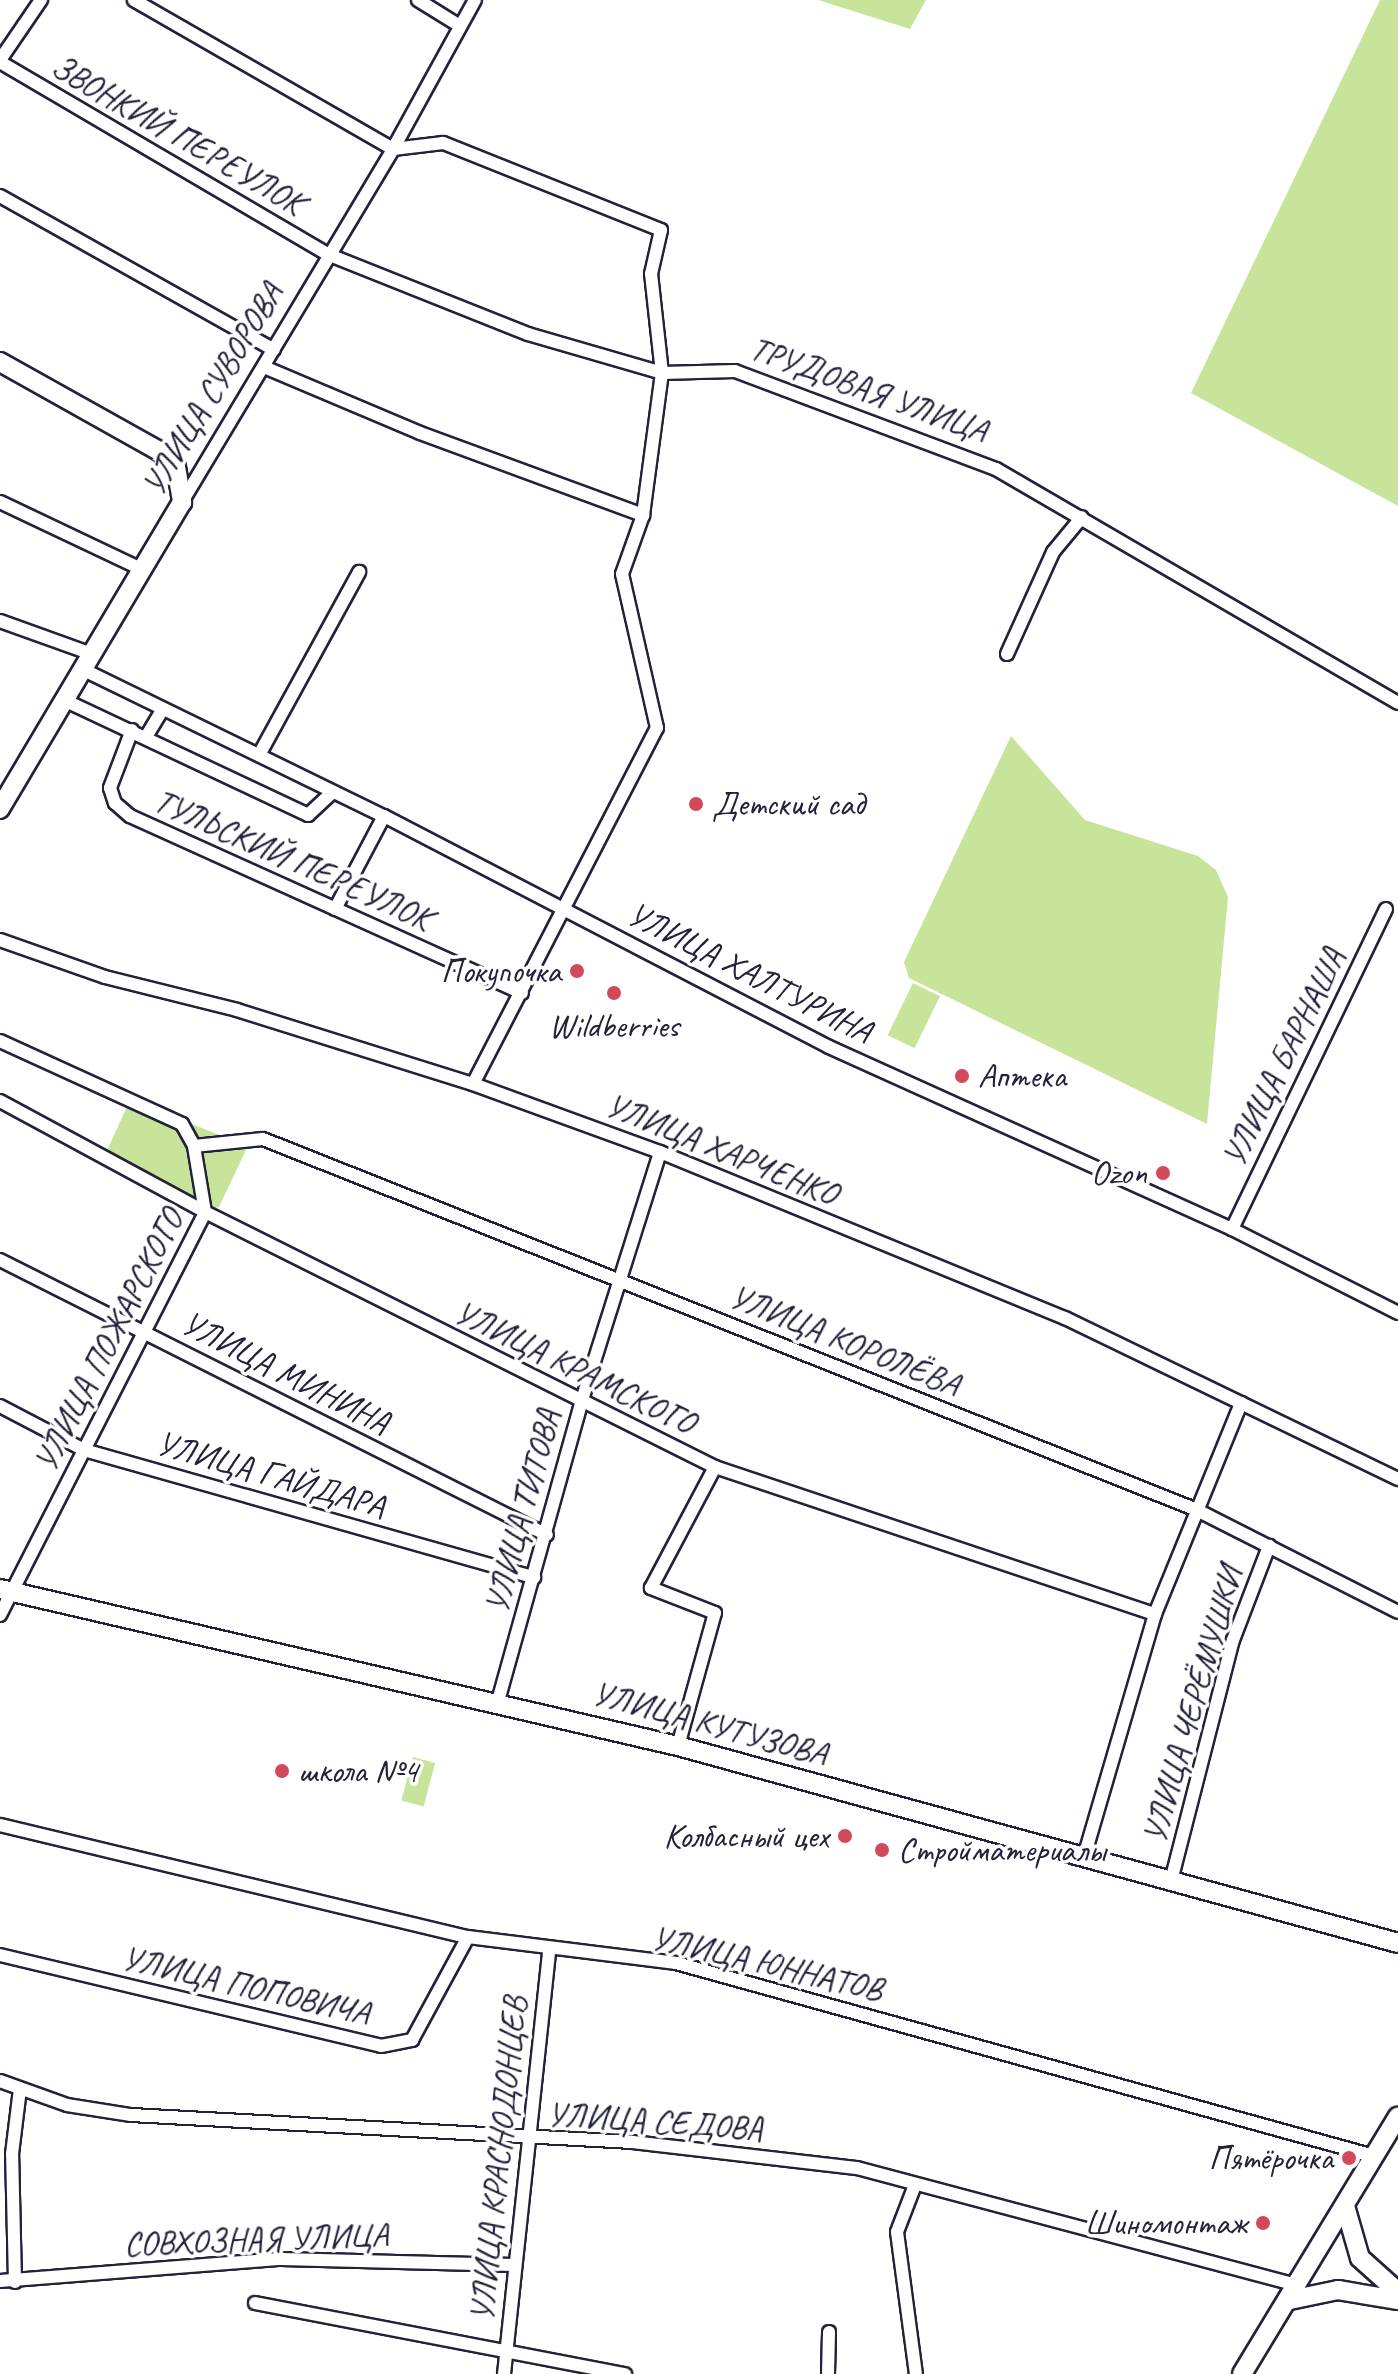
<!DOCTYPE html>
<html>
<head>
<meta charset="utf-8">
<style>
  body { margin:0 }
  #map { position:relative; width:1398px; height:2374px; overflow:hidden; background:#fff; font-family:Caveat,sans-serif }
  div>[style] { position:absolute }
  .green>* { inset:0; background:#c8e49b; transform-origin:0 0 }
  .roads { filter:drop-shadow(2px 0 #22223b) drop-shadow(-2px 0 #22223b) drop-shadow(0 2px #22223b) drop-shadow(0 -2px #22223b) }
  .minor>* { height:12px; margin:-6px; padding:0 6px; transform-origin:6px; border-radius:6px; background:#fff }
  .secondary>* { height:18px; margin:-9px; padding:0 9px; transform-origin:9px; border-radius:9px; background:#fff }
  .dots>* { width:22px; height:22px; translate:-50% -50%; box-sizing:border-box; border:4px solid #fff; border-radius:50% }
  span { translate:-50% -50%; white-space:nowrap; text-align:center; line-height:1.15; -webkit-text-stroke:7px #fff; paint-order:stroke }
  .street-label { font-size:34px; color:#22223b }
  .poi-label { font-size:34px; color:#22223b }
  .left { translate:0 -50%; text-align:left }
  .right { translate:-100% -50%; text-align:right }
</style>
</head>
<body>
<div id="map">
  <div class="green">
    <div style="clip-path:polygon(818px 0,926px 0,910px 29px)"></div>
    <div style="clip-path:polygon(1380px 0,1398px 0,1398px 506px,1191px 393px)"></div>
    <div style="clip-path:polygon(1011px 736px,1085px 820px,1198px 856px,1216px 870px,1228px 897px,1207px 1124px,909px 978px,904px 962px)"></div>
    <div style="left:913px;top:983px;width:30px;height:58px;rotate:26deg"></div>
    <div style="clip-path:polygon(130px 1100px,248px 1146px,219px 1207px,205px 1212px,104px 1157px)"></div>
    <div style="left:413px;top:1757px;width:23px;height:45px;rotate:15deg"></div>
  </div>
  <div class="roads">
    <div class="minor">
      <div style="left:418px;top:0;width:49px;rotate:31.8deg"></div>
      <div style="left:0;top:60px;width:73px;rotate:-55.7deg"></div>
      <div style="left:0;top:62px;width:379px;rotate:30.4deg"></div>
      <div style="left:327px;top:254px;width:216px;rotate:21.7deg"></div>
      <div style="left:528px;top:334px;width:140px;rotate:16.2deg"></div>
      <div style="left:662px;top:373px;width:100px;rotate:-96.3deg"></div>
      <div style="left:651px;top:274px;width:45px;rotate:-77.2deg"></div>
      <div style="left:661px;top:230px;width:235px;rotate:-158.2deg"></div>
      <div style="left:443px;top:143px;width:50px;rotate:173.2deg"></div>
      <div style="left:393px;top:149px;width:299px;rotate:-150.1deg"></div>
      <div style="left:0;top:196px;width:314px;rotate:29.3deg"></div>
      <div style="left:264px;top:367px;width:169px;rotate:22.9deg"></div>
      <div style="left:420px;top:433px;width:238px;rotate:20.2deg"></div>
      <div style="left:643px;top:515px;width:143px;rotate:-82.4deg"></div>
      <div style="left:662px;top:373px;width:73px;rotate:-1.6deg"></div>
      <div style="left:735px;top:371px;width:279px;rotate:20.6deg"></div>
      <div style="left:996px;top:469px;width:465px;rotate:30.2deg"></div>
      <div style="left:0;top:502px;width:156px;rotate:25.4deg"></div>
      <div style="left:182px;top:502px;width:411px;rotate:-59.1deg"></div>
      <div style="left:393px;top:149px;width:170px;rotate:-61.2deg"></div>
      <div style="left:0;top:621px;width:98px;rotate:19.7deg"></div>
      <div style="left:1007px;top:654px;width:112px;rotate:-65.7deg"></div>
      <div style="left:1053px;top:552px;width:45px;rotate:-50.4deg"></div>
      <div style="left:82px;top:669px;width:336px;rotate:26deg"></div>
      <div style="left:384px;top:816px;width:501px;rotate:27.43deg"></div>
      <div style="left:829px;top:1047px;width:442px;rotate:24.3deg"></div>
      <div style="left:1232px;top:1229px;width:186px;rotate:26.8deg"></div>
      <div style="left:64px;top:700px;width:270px;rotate:25.2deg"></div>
      <div style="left:308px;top:815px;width:33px;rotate:-43deg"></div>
      <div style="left:132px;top:730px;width:62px;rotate:110.8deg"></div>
      <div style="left:110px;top:788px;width:16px;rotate:72deg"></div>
      <div style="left:115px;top:803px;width:20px;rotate:41deg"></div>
      <div style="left:130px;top:816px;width:430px;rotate:24.3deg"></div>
      <div style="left:146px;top:737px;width:31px;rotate:-59deg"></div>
      <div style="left:259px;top:755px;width:209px;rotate:-61.3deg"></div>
      <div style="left:335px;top:909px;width:105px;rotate:-62.2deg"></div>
      <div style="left:0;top:940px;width:111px;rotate:19.4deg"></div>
      <div style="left:105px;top:977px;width:136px;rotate:14deg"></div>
      <div style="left:237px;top:1010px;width:247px;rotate:17.4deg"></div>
      <div style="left:473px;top:1084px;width:199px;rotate:20deg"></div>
      <div style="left:660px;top:1152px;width:438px;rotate:22.3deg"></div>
      <div style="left:1065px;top:1318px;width:370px;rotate:25.8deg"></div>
      <div style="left:0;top:1041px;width:200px;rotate:24.5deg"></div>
      <div style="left:182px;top:1124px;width:25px;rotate:61deg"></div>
      <div style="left:473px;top:1084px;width:401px;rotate:-62.7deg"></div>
      <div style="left:657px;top:728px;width:158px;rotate:-102.8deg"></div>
      <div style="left:622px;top:574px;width:63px;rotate:-70.4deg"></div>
      <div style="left:0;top:1101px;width:233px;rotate:28.4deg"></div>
      <div style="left:205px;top:1212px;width:570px;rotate:26.57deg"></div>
      <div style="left:715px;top:1467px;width:464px;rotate:18.5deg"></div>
      <div style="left:1232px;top:1229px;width:355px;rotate:-64.3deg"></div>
      <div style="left:0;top:1260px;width:612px;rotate:26.69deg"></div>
      <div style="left:0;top:1406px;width:95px;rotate:27.6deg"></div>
      <div style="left:84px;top:1450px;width:468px;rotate:15.8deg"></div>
      <div style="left:0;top:1615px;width:452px;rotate:-63deg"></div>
      <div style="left:205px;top:1212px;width:67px;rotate:-99.5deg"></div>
      <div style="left:194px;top:1146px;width:69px;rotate:-5.8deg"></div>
      <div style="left:263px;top:1139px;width:1005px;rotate:21.66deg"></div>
      <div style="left:1197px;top:1510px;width:225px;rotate:26.9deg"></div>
      <div style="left:498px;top:1701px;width:309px;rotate:-74.4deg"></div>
      <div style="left:581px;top:1403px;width:263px;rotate:-72.5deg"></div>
      <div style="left:678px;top:1746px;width:138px;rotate:-74.5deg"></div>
      <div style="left:715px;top:1613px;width:69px;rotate:-158.7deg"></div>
      <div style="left:651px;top:1588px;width:137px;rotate:-62.1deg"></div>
      <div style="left:0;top:1825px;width:481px;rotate:13.5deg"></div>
      <div style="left:468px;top:1937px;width:210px;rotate:7.1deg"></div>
      <div style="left:676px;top:1963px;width:724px;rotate:15.46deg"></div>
      <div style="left:1084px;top:1857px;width:253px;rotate:-73.7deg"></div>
      <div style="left:1155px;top:1614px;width:228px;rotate:-67.8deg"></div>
      <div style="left:1171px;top:1881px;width:249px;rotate:-75.6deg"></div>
      <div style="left:1233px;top:1640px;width:101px;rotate:-69deg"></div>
      <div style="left:0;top:1955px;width:392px;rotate:13.4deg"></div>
      <div style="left:381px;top:2046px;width:32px;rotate:-11deg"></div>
      <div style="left:412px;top:2040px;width:117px;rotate:-61.5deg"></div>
      <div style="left:0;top:2081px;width:71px;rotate:19.7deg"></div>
      <div style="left:67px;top:2105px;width:65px;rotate:8.9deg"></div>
      <div style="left:131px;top:2115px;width:502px;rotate:3.08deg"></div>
      <div style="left:632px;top:2142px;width:226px;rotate:6.6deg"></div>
      <div style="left:857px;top:2168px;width:454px;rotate:14.9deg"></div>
      <div style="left:915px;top:2185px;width:50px;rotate:111deg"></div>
      <div style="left:897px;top:2232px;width:143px;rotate:82.4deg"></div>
      <div style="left:0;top:2281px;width:282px;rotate:-4.5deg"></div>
      <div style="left:281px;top:2259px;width:233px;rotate:1.5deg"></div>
      <div style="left:15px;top:2282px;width:128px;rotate:-91.3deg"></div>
      <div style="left:12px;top:2154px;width:65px;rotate:-83deg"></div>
      <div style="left:255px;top:2303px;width:377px;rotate:10.9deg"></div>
      <div style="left:504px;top:2374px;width:425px;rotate:-83.9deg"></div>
      <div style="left:828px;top:2374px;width:42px;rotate:-88.6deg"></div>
    </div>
    <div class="secondary">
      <div style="left:0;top:362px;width:182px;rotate:29.2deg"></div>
      <div style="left:159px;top:451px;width:23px;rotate:43deg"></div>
      <div style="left:176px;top:467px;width:36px;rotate:80deg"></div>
      <div style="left:182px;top:502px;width:357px;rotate:120.7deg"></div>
      <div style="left:0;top:1589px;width:696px;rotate:13.04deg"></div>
      <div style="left:678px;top:1746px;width:746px;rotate:15.3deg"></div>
      <div style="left:1345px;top:2206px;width:54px;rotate:73.9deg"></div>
      <div style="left:1360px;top:2258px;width:51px;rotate:41.8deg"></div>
      <div style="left:1290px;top:2300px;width:49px;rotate:-11.8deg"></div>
      <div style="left:1338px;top:2290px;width:61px;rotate:9.5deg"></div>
      <div style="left:1242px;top:2374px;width:301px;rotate:-58.8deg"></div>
    </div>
  </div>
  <div class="dots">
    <div style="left:696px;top:804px;background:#d1495b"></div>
    <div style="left:577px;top:971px;background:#d1495b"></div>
    <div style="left:614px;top:993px;background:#d1495b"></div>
    <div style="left:962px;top:1076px;background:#d1495b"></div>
    <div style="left:1163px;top:1173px;background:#d1495b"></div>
    <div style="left:282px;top:1771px;background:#d1495b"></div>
    <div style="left:845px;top:1836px;background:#d1495b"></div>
    <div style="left:882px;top:1850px;background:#d1495b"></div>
    <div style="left:1349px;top:2158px;background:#d1495b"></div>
    <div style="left:1263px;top:2223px;background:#d1495b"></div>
  </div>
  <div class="street-label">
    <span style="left:178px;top:134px;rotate:30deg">ЗВОНКИЙ ПЕРЕУЛОК</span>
    <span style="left:212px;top:389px;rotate:-59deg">УЛИЦА СУВОРОВА</span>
    <span style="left:869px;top:389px;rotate:20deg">ТРУДОВАЯ УЛИЦА</span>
    <span style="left:293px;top:859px;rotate:24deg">ТУЛЬСКИЙ ПЕРЕУЛОК</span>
    <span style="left:750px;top:972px;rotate:27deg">УЛИЦА ХАЛТУРИНА</span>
    <span style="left:1283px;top:1057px;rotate:-64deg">УЛИЦА БАРНАША</span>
    <span style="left:722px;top:1149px;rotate:22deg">УЛИЦА ХАРЧЕНКО</span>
    <span style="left:108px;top:1340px;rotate:-63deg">УЛИЦА ПОЖАРСКОГО</span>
    <span style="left:845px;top:1340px;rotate:22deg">УЛИЦА КОРОЛЁВА</span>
    <span style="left:575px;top:1367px;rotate:26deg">УЛИЦА КРАМСКОГО</span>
    <span style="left:286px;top:1372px;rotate:27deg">УЛИЦА МИНИНА</span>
    <span style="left:271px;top:1474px;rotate:16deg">УЛИЦА ГАЙДАРА</span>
    <span style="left:522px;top:1511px;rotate:-75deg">УЛИЦА ТИТОВА</span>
    <span style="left:1192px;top:1705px;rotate:-74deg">УЛИЦА ЧЕРЁМУШКИ</span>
    <span style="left:710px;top:1723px;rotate:15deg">УЛИЦА КУТУЗОВА</span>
    <span style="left:767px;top:1963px;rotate:13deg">УЛИЦА ЮННАТОВ</span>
    <span style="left:246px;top:1985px;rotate:13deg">УЛИЦА ПОПОВИЧА</span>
    <span style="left:655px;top:2121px;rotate:4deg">УЛИЦА СЕДОВА</span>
    <span style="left:498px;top:2159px;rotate:-84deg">УЛИЦА КРАСНОДОНЦЕВ</span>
    <span style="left:256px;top:2239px;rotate:-2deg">СОВХОЗНАЯ УЛИЦА</span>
  </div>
  <div class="poi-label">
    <span class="left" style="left:712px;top:804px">Детский сад</span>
    <span class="right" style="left:561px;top:971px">Покупочка</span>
    <span style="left:614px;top:1026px">Wildberries</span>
    <span class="left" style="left:978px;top:1076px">Аптека</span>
    <span class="right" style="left:1147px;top:1173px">Ozon</span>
    <span class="left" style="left:298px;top:1771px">школа №4</span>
    <span class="right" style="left:829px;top:1836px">Колбасный цех</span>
    <span class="left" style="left:898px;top:1850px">Стройматериалы</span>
    <span class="right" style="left:1333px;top:2158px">Пятёрочка</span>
    <span class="right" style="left:1247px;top:2223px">Шиномонтаж</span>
  </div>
</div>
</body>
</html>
